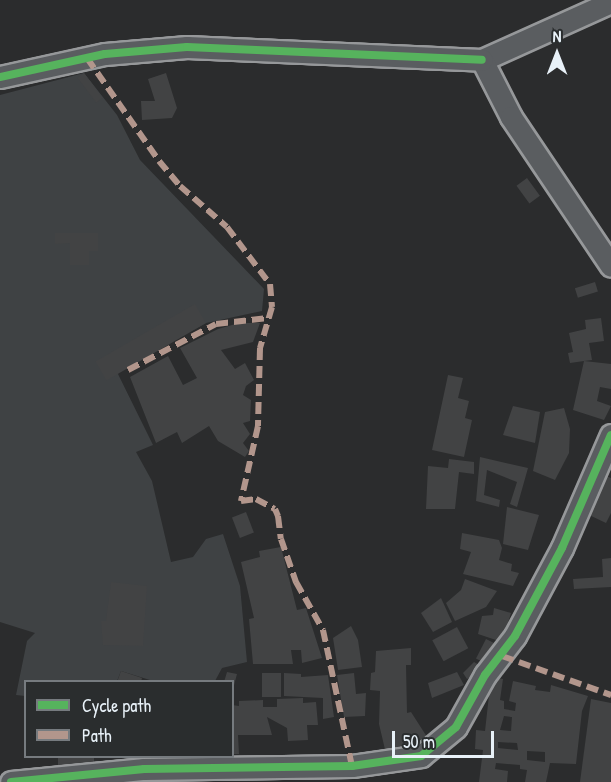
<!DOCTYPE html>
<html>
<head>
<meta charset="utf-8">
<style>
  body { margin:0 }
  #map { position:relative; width:611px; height:782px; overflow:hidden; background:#2b2c2d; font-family:"Patrick Hand",sans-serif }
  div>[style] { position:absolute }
  .green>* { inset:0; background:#3f4244 }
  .building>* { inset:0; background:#424344; transform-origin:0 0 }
  .roads { filter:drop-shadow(2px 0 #96989a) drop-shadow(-2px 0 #96989a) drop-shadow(0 2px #96989a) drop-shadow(0 -2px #96989a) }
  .minor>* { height:21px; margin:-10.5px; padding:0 10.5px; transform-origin:10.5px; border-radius:10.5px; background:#5a5d60 }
  .quiet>* { height:6px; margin-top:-3px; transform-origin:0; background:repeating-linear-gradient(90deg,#b2968c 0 12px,transparent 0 18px) }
  .cycleway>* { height:8px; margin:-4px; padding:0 4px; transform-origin:4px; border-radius:4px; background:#56b35d }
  span { translate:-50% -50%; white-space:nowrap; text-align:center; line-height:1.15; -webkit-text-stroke:4.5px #2a2d2e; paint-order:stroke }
  .legend { position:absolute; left:24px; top:680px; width:210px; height:78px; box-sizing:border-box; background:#2a2d2e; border:2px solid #767b7f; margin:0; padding:8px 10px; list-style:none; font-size:18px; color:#e8f1f8 }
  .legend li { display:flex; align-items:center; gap:12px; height:30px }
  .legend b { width:30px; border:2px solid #767b7f }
  .north { position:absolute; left:527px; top:24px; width:60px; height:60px; -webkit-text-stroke:4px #2a2d2e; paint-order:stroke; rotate:0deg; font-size:16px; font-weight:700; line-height:24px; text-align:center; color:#e8f1f8 }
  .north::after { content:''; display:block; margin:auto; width:21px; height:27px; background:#e8f1f8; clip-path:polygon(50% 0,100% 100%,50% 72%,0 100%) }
  .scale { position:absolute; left:392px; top:731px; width:102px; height:27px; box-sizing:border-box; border:3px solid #e8f1f8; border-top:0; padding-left:8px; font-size:18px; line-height:21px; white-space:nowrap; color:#e8f1f8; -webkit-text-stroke:4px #2a2d2e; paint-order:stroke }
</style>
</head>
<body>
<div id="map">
  <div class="green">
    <div style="clip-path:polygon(84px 73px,117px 115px,140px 160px,264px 289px,262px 311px,206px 323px,117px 372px,153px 445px,136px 452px,152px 481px,171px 562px,193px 557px,206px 539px,223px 534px,240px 586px,247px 662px,222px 668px,215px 681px,153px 681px,121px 671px,117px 681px,26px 682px,25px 696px,16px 695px,27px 641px,35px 633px,0 622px,0 95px)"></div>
  </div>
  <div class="building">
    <div style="left:84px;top:73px;width:31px;height:8px;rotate:53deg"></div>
    <div style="clip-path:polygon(166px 73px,177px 108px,172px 118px,142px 120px,141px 101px,155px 101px,148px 79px)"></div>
    <div style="left:527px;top:178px;width:22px;height:13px;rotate:54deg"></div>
    <div style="clip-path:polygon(55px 233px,98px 233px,98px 251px,89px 251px,89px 265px,70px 265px,70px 243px,55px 244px)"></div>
    <div style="left:595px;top:282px;width:10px;height:21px;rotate:73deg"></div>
    <div style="left:195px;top:304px;width:22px;height:115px;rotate:60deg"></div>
    <div style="clip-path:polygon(601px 318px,604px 341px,589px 343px,592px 360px,584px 361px,611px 364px,611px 389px,600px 387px,597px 401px,611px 406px,604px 420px,573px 410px,584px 361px,570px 363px,568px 353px,573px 352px,569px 333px,586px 329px,585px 320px)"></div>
    <div style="clip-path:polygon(239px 323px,260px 323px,253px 342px,221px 350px,235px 369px,245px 363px,254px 380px,246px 386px,243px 395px,251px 400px,250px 421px,243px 423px,250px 434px,243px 443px,249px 451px,245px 457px,218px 441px,209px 426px,182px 443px,177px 432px,156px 443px,130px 377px,168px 356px,183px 385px,197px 378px,180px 348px,218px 329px)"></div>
    <div style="clip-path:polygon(448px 375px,463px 378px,458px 398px,469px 401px,465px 418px,472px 420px,464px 457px,432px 450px)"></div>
    <div style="clip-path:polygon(513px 406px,540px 412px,535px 443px,503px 435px)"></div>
    <div style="clip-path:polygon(564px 408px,570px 429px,569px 453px,555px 480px,533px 471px,545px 412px)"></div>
    <div style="clip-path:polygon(480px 457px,528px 468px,517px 507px,510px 504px,517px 482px,487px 470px,484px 495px,500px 500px,499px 507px,476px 501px)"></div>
    <div style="clip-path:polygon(449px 459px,474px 462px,474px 474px,459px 472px,455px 509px,426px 509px,428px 466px,448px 468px)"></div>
    <div style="clip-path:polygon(606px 476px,611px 478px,611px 513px,606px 523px,587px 514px)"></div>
    <div style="clip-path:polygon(507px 507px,539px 515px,528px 550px,503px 544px)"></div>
    <div style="left:246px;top:512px;width:22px;height:15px;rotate:69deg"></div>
    <div style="clip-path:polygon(462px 533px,499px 540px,502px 548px,499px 560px,512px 564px,511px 571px,519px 573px,513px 586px,463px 574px,471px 552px,460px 549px)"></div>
    <div style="clip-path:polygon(281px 547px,297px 610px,306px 608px,322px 658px,302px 663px,301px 650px,291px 650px,293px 664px,253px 664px,249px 619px,254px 618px,241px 562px,260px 557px,259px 551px)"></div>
    <div style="clip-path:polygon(611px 558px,611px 587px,574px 589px,573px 579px,603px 577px,602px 559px)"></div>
    <div style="clip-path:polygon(465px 579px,497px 591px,486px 607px,455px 621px,446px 603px,461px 590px)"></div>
    <div style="clip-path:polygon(111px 582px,147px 586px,143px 646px,103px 645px,101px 621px,106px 621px)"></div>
    <div style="clip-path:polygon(441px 598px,452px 622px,433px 632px,421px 613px)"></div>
    <div style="clip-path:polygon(494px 608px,511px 613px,502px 642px,478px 634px,482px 616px,493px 615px)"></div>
    <div style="clip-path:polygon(351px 626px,358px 640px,362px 667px,338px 670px,333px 638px)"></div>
    <div style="left:457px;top:627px;width:24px;height:28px;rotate:62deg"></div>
    <div style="left:486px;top:639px;width:9px;height:22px;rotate:27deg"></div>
    <div style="clip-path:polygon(411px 648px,411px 665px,406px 665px,407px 713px,411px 712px,429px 740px,400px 758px,387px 758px,379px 724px,380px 691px,370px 690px,371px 673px,375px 672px,376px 651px)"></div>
    <div style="clip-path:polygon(474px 662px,481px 666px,478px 673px,467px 679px,463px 673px)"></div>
    <div style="clip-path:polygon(121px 671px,142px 678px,141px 682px,117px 682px)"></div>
    <div style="clip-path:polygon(227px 672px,237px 674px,233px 689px,232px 682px,224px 682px)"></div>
    <div style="clip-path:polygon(457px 672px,464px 685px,432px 698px,428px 683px)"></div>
    <div style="left:262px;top:673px;width:19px;height:24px"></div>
    <div style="clip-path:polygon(284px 673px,301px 674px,301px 677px,328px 675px,334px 717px,323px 719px,323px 698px,284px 696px)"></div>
    <div style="clip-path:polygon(354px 673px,356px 694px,366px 693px,365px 716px,344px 717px,337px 675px)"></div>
    <div style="clip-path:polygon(evenodd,491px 677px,503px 679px,500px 700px,504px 701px,504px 709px,515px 711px,516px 703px,509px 701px,513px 681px,536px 686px,535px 690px,550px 692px,551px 685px,588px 696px,582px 711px,576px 764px,550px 763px,546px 782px,525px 782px,527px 770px,520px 769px,520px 765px,496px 763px,495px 769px,508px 771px,507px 782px,479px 782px,483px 750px,475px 749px,476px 730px,485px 731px,491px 677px,504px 716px,512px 717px,511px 731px,500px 730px,504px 716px,491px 677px,498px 742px,517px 743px,518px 750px,498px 748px,498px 742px,491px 677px,527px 751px,545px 752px,545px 762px,527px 760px,527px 751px)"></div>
    <div style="clip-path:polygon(303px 698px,303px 703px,316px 702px,318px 725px,307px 725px,308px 740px,288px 741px,287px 728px,267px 717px,272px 735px,238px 735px,239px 754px,232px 754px,232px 705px,239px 706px,239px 701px,263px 700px,263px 707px,277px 707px,277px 699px)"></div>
    <div style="clip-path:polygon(591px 699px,611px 703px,611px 782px,580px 782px)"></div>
    <div style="clip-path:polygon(58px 756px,94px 756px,94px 763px,58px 767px)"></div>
  </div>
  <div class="roads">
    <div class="minor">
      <div style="left:611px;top:2px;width:141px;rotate:155.8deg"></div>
      <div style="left:482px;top:60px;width:64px;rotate:63deg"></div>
      <div style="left:511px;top:117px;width:179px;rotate:56.1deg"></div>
      <div style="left:0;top:77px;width:107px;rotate:-12.4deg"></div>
      <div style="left:105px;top:54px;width:82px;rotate:-4.9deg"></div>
      <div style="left:187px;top:47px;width:295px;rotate:2.5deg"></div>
      <div style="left:11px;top:782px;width:134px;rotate:-5.6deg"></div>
      <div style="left:144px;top:769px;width:208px;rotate:-0.8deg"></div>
      <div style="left:352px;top:766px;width:70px;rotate:-8.2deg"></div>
      <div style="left:421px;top:756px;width:45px;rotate:-39.6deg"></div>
      <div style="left:456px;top:727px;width:60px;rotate:-60.9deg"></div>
      <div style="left:485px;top:675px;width:49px;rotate:-52.4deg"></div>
      <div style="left:515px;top:636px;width:100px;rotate:-61.9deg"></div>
      <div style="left:562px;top:548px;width:123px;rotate:-66.6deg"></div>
    </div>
  </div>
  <div class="quiet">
    <div style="left:87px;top:58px;width:126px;rotate:55deg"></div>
    <div style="left:159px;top:161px;width:33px;rotate:50deg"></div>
    <div style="left:180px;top:186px;width:62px;rotate:41.1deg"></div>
    <div style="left:227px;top:227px;width:71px;rotate:53deg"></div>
    <div style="left:270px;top:284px;width:23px;rotate:85deg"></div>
    <div style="left:272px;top:307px;width:43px;rotate:106.3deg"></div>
    <div style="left:260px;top:348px;width:78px;rotate:91.5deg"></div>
    <div style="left:258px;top:426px;width:77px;rotate:102.8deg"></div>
    <div style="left:241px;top:501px;width:15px;rotate:-8deg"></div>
    <div style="left:256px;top:499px;width:21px;rotate:28deg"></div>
    <div style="left:275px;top:509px;width:8px;rotate:67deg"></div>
    <div style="left:278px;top:516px;width:23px;rotate:83deg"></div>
    <div style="left:281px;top:539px;width:46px;rotate:70.8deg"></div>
    <div style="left:296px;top:582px;width:55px;rotate:60.6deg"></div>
    <div style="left:323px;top:630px;width:139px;rotate:78deg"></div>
    <div style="left:128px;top:370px;width:99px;rotate:-27.6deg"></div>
    <div style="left:216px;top:324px;width:52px;rotate:-6.6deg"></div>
    <div style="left:502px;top:656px;width:116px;rotate:19.7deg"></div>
  </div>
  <div class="cycleway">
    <div style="left:0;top:77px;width:107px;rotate:-12.4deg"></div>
    <div style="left:105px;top:54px;width:82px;rotate:-4.9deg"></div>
    <div style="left:187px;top:47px;width:295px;rotate:2.5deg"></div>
    <div style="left:11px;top:782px;width:134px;rotate:-5.6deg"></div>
    <div style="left:144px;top:769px;width:208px;rotate:-0.8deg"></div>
    <div style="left:352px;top:766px;width:70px;rotate:-8.2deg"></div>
    <div style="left:421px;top:756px;width:45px;rotate:-39.6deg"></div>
    <div style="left:456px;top:727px;width:60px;rotate:-60.9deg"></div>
    <div style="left:485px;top:675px;width:49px;rotate:-52.4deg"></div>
    <div style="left:515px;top:636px;width:100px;rotate:-61.9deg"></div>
    <div style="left:562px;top:548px;width:123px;rotate:-66.6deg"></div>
  </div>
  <ul class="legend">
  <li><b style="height:8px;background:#56b35d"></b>Cycle path</li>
  <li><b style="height:8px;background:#b2968c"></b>Path</li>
  </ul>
  <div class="north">N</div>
  <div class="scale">50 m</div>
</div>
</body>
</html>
